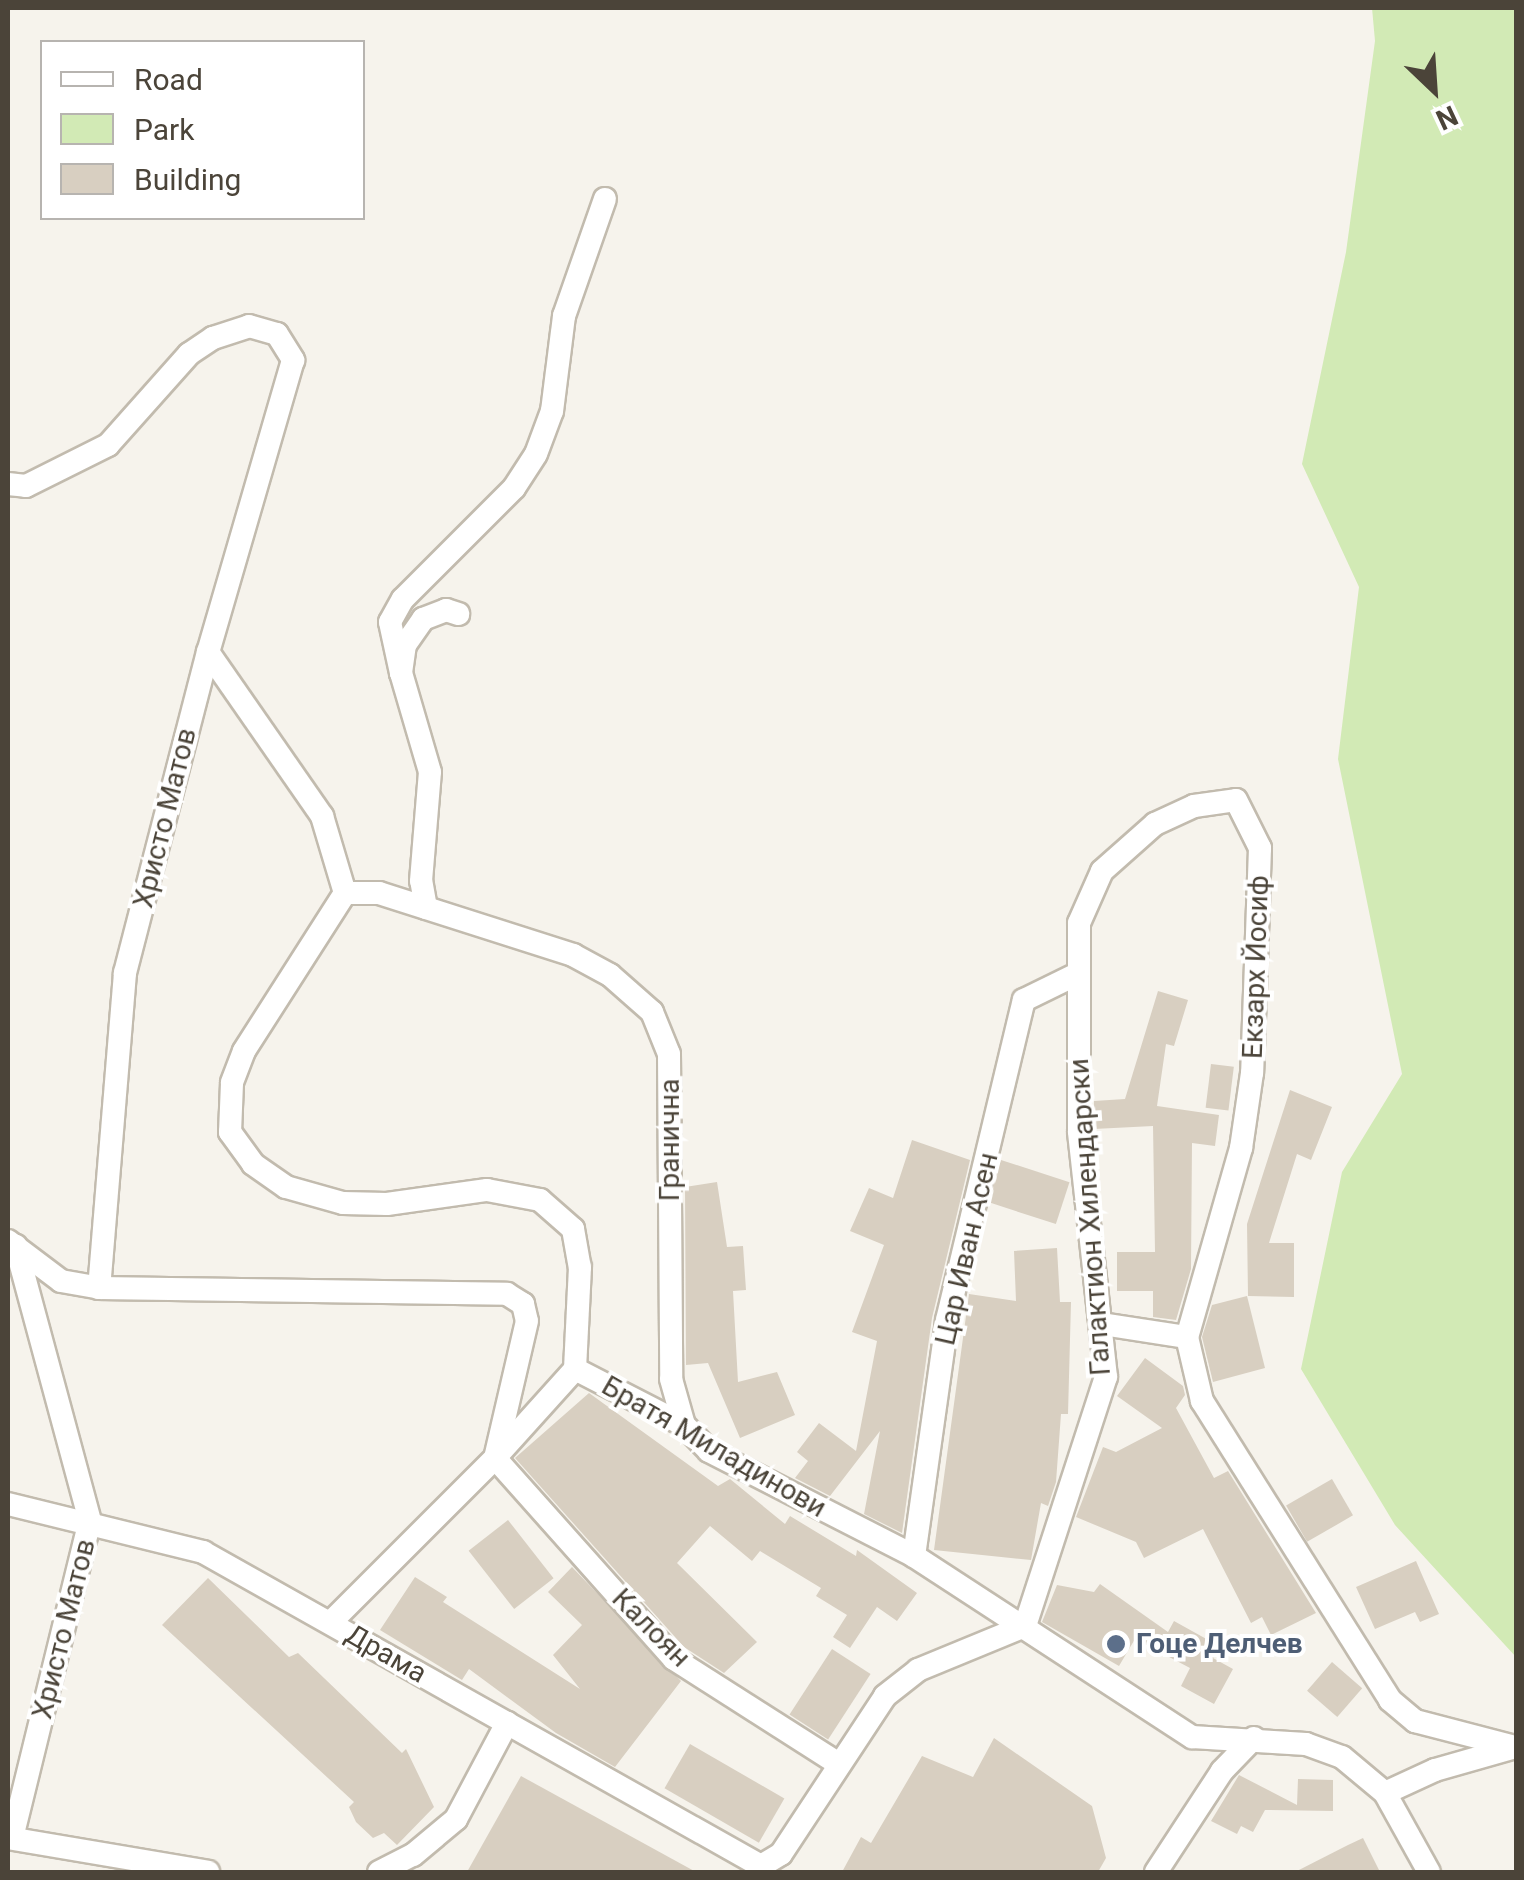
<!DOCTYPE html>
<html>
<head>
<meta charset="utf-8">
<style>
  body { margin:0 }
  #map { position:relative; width:1524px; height:1880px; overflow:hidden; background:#f6f3ec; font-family:Roboto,sans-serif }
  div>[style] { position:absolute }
  .green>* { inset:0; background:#d2eab5 }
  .building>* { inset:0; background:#d8cfc1; transform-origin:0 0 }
  .roads { filter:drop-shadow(2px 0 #c2bbae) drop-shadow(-2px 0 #c2bbae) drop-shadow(0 2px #c2bbae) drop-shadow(0 -2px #c2bbae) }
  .minor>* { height:22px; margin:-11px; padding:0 11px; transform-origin:11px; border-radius:11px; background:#fff }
  .dots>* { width:28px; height:28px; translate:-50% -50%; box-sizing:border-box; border:5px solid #fff; border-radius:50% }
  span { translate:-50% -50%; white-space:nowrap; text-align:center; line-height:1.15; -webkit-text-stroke:8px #fff; paint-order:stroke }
  .street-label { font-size:28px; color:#4b4439 }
  .service-label { font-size:28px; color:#4e5e75; font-weight:700 }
  .left { translate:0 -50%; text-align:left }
  .frame { position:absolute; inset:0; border:10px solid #4b4439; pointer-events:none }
  .legend { position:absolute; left:40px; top:40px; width:325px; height:180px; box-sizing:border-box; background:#fff; border:2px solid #b7b4b0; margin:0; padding:12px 18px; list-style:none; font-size:30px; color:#4b4439 }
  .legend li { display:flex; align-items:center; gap:20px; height:50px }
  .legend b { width:50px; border:2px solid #b7b4b0 }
  .north { position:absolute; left:1384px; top:40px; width:100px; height:100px; -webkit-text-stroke:8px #fff; paint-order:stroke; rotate:155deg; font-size:28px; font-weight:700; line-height:40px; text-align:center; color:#4b4439 }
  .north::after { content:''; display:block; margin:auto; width:35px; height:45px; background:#4b4439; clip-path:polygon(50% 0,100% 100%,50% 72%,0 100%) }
</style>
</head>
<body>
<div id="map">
  <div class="green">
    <div style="clip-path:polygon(1372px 8px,1516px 8px,1516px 1657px,1395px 1525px,1301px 1369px,1342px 1172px,1402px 1074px,1338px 759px,1359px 587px,1302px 464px,1346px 252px,1375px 41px)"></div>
  </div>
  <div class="building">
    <div style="clip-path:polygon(1158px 991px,1188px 1000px,1174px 1046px,1166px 1044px,1157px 1106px,1219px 1115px,1215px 1146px,1192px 1143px,1191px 1269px,1176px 1320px,1153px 1317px,1153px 1291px,1117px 1291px,1117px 1252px,1155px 1252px,1153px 1126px,1094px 1129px,1094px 1101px,1125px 1099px)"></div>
    <div style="left:1211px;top:1064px;width:23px;height:44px;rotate:7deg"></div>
    <div style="clip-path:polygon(1290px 1090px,1332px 1107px,1311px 1160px,1297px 1154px,1269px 1243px,1294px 1243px,1294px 1297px,1248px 1296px,1247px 1224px)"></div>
    <div style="clip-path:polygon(912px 1140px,970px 1160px,932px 1318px,902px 1533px,864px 1514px,880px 1431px,830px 1496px,795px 1478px,808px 1461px,797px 1452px,819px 1423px,856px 1451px,877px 1341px,852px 1332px,884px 1245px,850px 1231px,869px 1188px,893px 1198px)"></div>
    <div style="left:1001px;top:1160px;width:72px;height:44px;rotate:18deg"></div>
    <div style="clip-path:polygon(717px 1182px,727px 1247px,743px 1246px,746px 1290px,733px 1291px,738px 1382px,777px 1372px,795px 1415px,740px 1438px,708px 1363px,686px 1365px,685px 1187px)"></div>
    <div style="clip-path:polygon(1057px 1248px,1060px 1302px,1071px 1302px,1068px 1414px,1061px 1414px,1056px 1482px,1048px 1506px,1041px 1503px,1031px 1560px,934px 1550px,969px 1294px,1016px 1301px,1014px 1251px)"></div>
    <div style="clip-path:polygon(1247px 1296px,1265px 1368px,1213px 1382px,1202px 1337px,1212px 1305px)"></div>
    <div style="clip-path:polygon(1145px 1358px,1183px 1386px,1185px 1395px,1176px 1408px,1214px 1478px,1228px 1471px,1316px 1613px,1271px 1635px,1262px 1617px,1251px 1623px,1203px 1529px,1144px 1558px,1136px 1542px,1076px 1517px,1103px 1447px,1116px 1452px,1162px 1428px,1117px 1396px)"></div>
    <div style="clip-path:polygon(589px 1393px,718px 1486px,730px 1479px,785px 1524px,790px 1516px,856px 1556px,857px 1550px,917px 1593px,897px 1621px,877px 1607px,850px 1648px,833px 1637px,847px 1615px,816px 1596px,821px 1588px,760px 1551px,752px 1561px,710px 1526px,677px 1563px,757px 1642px,724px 1673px,684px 1647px,515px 1458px)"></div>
    <div style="left:1332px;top:1479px;width:42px;height:53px;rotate:60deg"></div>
    <div style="left:508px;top:1520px;width:74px;height:50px;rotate:52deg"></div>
    <div style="clip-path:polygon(1416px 1561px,1439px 1614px,1420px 1622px,1415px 1612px,1375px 1629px,1356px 1587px)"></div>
    <div style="clip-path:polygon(572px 1567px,681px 1681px,615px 1767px,556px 1733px,469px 1669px,462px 1680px,380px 1630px,415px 1577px,447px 1597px,443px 1602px,580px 1689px,553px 1655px,582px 1625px,548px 1592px)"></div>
    <div style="clip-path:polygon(208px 1578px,289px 1657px,298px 1653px,402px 1753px,406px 1749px,434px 1807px,397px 1845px,384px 1833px,373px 1838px,356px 1822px,349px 1807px,354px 1802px,162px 1625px)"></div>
    <div style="clip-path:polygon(1100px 1584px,1168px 1632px,1174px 1621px,1219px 1646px,1213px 1658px,1233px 1669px,1214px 1704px,1181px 1686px,1190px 1668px,1135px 1639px,1119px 1666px,1042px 1622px,1057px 1585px,1094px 1592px)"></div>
    <div style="left:832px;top:1649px;width:46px;height:78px;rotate:33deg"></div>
    <div style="left:1332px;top:1662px;width:40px;height:38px;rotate:41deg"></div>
    <div style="clip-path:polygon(994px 1738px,1092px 1806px,1106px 1858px,1098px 1872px,842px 1872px,861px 1837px,871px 1843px,922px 1756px,973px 1777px)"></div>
    <div style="left:690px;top:1744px;width:109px;height:51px;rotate:30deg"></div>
    <div style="clip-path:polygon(1239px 1775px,1297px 1805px,1298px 1779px,1333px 1780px,1333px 1811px,1265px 1810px,1253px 1832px,1241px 1826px,1237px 1834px,1211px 1821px)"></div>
    <div style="clip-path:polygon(521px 1776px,696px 1872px,467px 1872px)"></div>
    <div style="clip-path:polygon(1363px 1838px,1380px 1872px,1295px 1872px,1348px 1845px)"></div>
  </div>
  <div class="roads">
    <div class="minor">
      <div style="left:8px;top:484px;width:18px;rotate:6deg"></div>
      <div style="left:26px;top:486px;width:92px;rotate:-26.6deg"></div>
      <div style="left:108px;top:445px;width:122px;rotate:-48.3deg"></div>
      <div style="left:189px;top:354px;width:29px;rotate:-34deg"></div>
      <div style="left:213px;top:338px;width:38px;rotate:-18deg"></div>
      <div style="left:249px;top:326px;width:29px;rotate:16deg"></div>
      <div style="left:277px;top:334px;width:31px;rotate:58deg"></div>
      <div style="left:293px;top:360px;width:304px;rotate:106.2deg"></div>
      <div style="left:208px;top:652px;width:332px;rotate:104.5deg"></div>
      <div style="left:125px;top:973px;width:316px;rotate:94.7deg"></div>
      <div style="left:208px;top:652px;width:200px;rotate:55.2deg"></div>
      <div style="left:322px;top:816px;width:80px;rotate:73.4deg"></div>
      <div style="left:345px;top:893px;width:188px;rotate:122.6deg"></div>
      <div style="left:244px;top:1051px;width:34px;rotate:111deg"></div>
      <div style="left:232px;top:1083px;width:49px;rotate:92.3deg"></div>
      <div style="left:230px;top:1132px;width:39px;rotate:54deg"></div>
      <div style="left:253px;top:1164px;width:40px;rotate:34.9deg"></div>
      <div style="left:286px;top:1187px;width:59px;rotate:15.7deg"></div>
      <div style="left:343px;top:1203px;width:44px;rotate:1.3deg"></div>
      <div style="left:387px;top:1204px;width:101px;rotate:-8deg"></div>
      <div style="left:487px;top:1190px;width:54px;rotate:10.7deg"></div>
      <div style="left:540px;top:1200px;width:44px;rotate:41.3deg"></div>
      <div style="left:573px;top:1229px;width:39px;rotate:80deg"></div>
      <div style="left:580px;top:1267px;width:102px;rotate:92.8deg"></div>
      <div style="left:401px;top:673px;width:52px;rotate:-102.2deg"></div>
      <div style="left:390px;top:622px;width:26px;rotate:-61deg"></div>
      <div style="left:403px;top:599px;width:157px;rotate:-45deg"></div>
      <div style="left:514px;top:488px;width:40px;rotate:-57.1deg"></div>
      <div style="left:536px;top:454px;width:46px;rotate:-69.6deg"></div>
      <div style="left:552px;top:411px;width:96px;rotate:-82.8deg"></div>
      <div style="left:564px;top:316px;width:124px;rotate:-70.7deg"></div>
      <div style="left:345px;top:893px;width:34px"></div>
      <div style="left:379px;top:893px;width:204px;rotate:17.7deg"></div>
      <div style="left:573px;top:955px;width:42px;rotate:28.4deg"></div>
      <div style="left:610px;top:975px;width:56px;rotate:41.4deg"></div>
      <div style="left:652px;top:1012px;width:45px;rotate:68deg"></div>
      <div style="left:669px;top:1054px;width:325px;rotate:89.6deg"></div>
      <div style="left:671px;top:1379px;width:48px;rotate:74.2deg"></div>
      <div style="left:426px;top:908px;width:27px;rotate:-100deg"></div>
      <div style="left:421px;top:881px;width:109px;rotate:-85.3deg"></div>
      <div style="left:430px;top:772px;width:103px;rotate:-106.3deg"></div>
      <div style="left:401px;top:673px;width:28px;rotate:-82deg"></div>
      <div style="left:405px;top:645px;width:32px;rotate:-55deg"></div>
      <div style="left:423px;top:619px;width:25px;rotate:-21deg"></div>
      <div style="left:446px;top:610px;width:13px;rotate:18deg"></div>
      <div style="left:8px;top:1241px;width:66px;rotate:37deg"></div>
      <div style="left:61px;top:1281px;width:39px;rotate:10deg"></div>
      <div style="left:99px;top:1288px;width:408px;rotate:0.8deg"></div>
      <div style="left:507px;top:1294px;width:19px;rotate:32deg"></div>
      <div style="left:523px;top:1304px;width:17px;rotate:77deg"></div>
      <div style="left:527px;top:1321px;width:141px;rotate:103.1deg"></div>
      <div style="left:495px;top:1458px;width:120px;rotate:-48deg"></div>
      <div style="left:575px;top:1369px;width:123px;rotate:27.2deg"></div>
      <div style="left:684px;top:1425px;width:36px;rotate:46deg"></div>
      <div style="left:709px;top:1451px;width:230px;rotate:27.1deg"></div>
      <div style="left:914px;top:1556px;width:332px;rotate:33.1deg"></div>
      <div style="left:1192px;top:1737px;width:114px;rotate:3.5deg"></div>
      <div style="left:1306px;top:1744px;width:38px;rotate:20deg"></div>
      <div style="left:1342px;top:1757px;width:56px;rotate:39.9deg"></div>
      <div style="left:1385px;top:1793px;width:55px;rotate:-24.7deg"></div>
      <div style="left:1435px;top:1770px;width:84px;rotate:-15.9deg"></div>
      <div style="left:1102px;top:1324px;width:86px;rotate:8.7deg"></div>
      <div style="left:1187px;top:1337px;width:66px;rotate:76.8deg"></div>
      <div style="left:1202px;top:1401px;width:353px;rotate:57.8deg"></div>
      <div style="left:1390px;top:1700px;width:33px;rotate:40deg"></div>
      <div style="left:1415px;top:1721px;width:99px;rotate:14.6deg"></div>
      <div style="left:8px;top:1504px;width:201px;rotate:13.8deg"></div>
      <div style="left:203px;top:1552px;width:640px;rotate:29.37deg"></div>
      <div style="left:761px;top:1866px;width:23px;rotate:-31deg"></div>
      <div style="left:781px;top:1854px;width:189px;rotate:-56.6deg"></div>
      <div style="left:885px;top:1696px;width:42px;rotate:-38.2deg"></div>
      <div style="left:918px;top:1670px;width:116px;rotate:-22.4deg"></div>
      <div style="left:914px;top:1556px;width:238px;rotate:-82deg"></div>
      <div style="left:947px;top:1320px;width:329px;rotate:-76.5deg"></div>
      <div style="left:1024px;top:1000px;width:57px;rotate:-26.1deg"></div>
      <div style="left:331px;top:1622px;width:232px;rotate:-45deg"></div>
      <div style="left:495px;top:1458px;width:269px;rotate:48.3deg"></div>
      <div style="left:674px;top:1659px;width:193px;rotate:32.5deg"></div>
      <div style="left:1025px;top:1626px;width:262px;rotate:-72deg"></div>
      <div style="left:1106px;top:1377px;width:247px;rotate:-96.3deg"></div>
      <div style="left:1079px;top:1131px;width:208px;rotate:-90deg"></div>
      <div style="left:1079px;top:923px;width:57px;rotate:-66.1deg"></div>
      <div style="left:1102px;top:871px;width:71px;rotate:-41.6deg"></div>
      <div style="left:1155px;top:824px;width:43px;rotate:-24.8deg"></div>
      <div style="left:1194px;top:806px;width:42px;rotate:-8.1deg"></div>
      <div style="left:1236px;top:800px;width:54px;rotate:63.4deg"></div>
      <div style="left:1260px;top:848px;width:225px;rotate:92deg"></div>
      <div style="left:1252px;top:1073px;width:76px;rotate:98.3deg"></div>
      <div style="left:1241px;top:1148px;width:197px;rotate:105.9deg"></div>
      <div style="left:1385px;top:1793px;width:90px;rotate:60.9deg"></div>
      <div style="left:8px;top:1838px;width:203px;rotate:9.6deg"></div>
      <div style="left:12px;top:1838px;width:326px;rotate:-76.2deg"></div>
      <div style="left:90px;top:1521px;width:285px;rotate:-105.1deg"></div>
      <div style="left:379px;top:1872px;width:38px;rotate:-27deg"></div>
      <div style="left:413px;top:1855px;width:56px;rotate:-39.9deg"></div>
      <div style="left:456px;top:1819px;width:109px;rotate:-62deg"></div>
      <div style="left:1156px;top:1872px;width:121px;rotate:-56.8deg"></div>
      <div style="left:1222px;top:1771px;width:46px;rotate:-45.9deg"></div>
    </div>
  </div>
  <div class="dots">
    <div style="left:1116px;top:1644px;background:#5c6f8a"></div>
  </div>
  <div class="street-label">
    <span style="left:165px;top:818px;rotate:-76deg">Христо Матов</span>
    <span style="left:1256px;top:967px;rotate:-88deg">Екзарх Йосиф</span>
    <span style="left:670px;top:1140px;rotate:-90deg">Гранична</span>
    <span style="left:1090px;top:1217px;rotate:-94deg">Галактион Хилендарски</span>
    <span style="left:967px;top:1249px;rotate:-77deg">Цар Иван Асен</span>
    <span style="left:714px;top:1447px;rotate:30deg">Братя Миладинови</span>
    <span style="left:651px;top:1628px;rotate:45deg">Калоян</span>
    <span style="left:64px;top:1629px;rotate:-76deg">Христо Матов</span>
    <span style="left:386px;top:1654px;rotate:30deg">Драма</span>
  </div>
  <div class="service-label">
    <span class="left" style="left:1136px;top:1644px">Гоце Делчев</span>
  </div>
  <div class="frame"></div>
  <ul class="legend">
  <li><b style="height:12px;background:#fff"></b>Road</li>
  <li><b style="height:28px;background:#d2eab5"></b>Park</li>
  <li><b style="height:28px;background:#d8cfc1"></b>Building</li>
  </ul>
  <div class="north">N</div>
</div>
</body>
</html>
